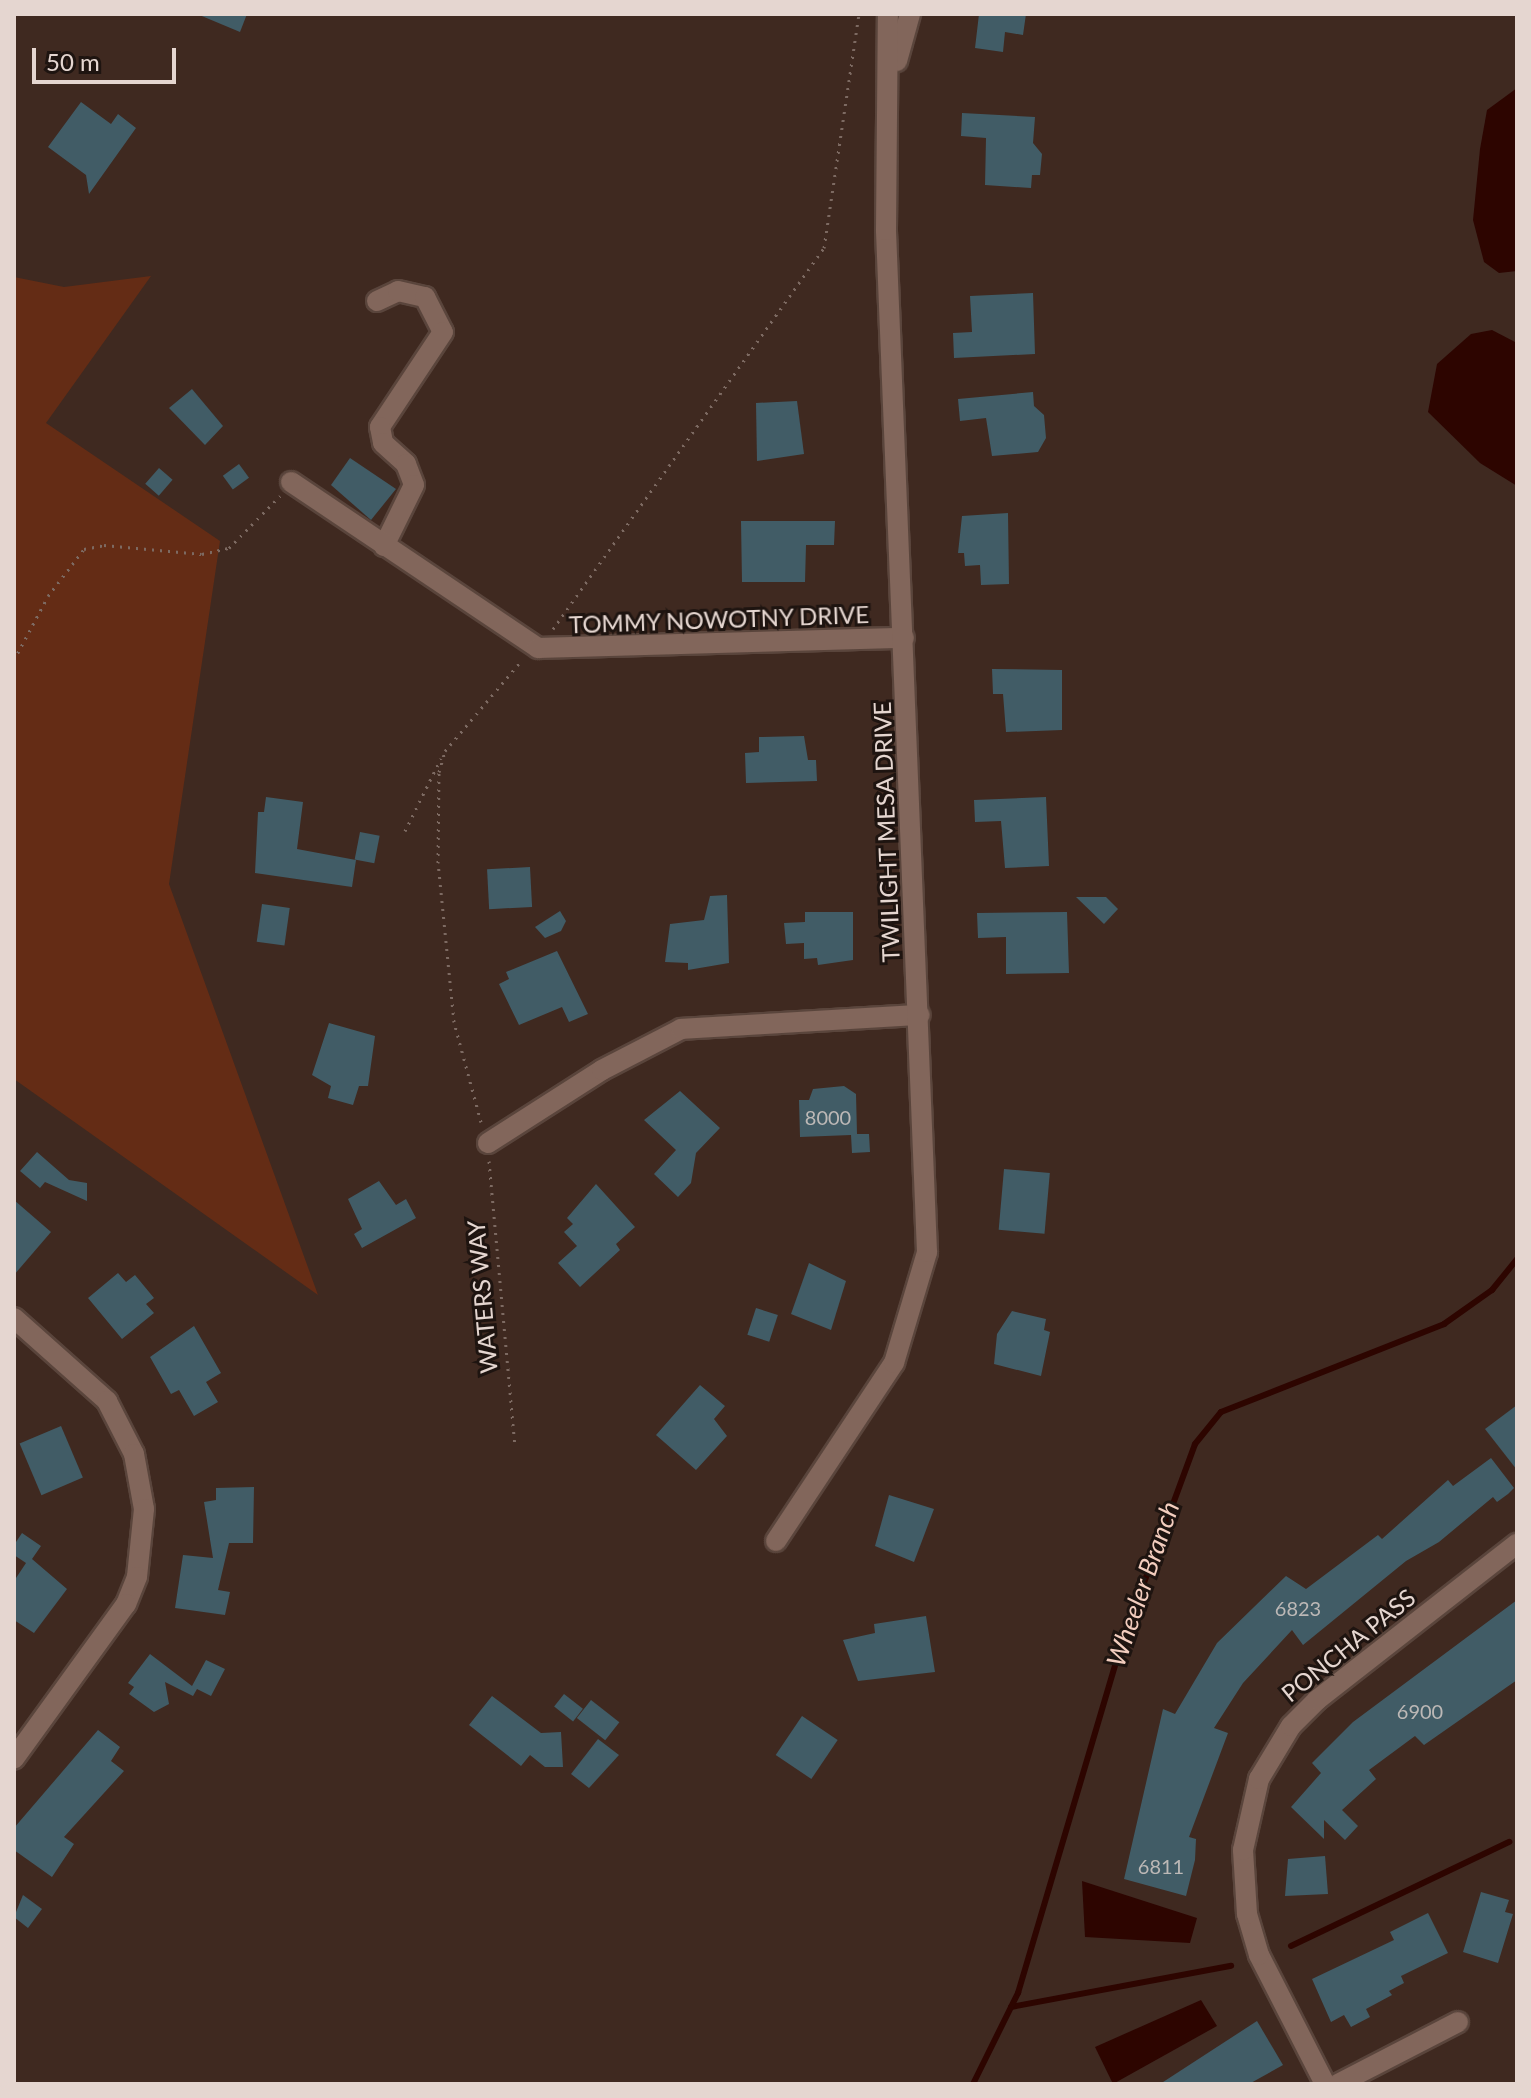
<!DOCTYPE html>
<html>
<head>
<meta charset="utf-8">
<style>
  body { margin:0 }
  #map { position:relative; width:1531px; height:2098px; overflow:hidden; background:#3f2920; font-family:Lato,sans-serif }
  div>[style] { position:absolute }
  .green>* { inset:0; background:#642c15 }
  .water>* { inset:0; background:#2d0500 }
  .stream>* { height:6px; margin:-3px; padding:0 3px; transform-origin:3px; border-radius:3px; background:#2d0500 }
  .building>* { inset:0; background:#415c66; transform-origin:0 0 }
  .path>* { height:3px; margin-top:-1.5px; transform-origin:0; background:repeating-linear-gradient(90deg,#7d6a62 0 2px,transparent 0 8px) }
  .roads { filter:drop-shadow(2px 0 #5a453c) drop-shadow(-2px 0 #5a453c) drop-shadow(0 2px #5a453c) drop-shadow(0 -2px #5a453c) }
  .minor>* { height:20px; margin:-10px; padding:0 10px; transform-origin:10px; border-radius:10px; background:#82665b }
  span { translate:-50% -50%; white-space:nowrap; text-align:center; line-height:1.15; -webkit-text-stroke:6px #1e1410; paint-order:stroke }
  .number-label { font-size:20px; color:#bcb8b6 }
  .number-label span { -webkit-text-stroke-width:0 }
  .street-label { font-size:24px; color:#e5d6d0 }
  .water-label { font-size:26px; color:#f3cdbe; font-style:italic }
  .frame { position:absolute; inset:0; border:16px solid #e5d6d0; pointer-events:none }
  .scale { position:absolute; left:32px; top:48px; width:144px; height:36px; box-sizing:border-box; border:4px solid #e5d6d0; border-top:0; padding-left:10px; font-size:24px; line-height:28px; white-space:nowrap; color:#e5d6d0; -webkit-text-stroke:6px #1e1410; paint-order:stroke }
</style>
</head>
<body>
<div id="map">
  <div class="green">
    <div style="clip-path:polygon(151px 276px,46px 423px,220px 541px,169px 884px,318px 1295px,14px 1079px,14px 277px,64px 287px)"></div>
  </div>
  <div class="water">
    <div style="clip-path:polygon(1517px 88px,1517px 271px,1499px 273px,1484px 262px,1473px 220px,1480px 149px,1487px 110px)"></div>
    <div style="clip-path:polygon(1492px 330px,1517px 343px,1517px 486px,1480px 463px,1428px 412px,1437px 364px,1471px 334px)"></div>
    <div style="clip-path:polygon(1082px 1881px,1197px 1918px,1190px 1943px,1085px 1937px)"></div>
    <div style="clip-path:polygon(1201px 2000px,1217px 2026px,1113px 2084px,1095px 2047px)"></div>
  </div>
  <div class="stream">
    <div style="left:1291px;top:1946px;width:242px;rotate:-25.5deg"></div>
    <div style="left:1011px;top:2007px;width:224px;rotate:-10.6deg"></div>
    <div style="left:973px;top:2084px;width:102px;rotate:-63.7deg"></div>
    <div style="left:1018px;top:1993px;width:360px;rotate:-73.5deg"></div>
    <div style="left:1120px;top:1648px;width:217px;rotate:-69.8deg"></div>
    <div style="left:1195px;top:1444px;width:41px;rotate:-50.9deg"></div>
    <div style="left:1221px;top:1412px;width:240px;rotate:-21.5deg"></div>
    <div style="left:1444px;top:1324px;width:59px;rotate:-35.3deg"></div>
    <div style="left:1492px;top:1290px;width:40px;rotate:-51deg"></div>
  </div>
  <div class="building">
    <div style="clip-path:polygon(197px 14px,247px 14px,240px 32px)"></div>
    <div style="clip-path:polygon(979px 14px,1026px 14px,1023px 35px,1005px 32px,1003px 52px,975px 48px)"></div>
    <div style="clip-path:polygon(81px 102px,111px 124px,118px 114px,136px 128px,89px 194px,86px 175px,48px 147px)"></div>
    <div style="clip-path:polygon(962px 113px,1035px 117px,1033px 143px,1042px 154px,1040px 175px,1032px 175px,1031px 188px,985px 185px,986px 138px,961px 136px)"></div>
    <div style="clip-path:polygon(1033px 293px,1035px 354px,954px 358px,953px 333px,972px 332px,970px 296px)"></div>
    <div style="clip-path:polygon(192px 389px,223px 426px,205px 445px,169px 408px)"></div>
    <div style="clip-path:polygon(1033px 392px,1034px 406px,1044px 415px,1046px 438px,1038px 452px,992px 456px,986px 418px,960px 421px,958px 399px)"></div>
    <div style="clip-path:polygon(797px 401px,804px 454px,757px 461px,756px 403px)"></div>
    <div style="clip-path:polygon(350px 458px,396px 489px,371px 520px,331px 485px)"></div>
    <div style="left:239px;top:464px;width:17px;height:20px;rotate:54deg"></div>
    <div style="left:159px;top:468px;width:18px;height:21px;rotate:41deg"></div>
    <div style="clip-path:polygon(1008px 513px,1009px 584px,981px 585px,980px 565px,965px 566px,964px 553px,958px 553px,962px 516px)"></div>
    <div style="clip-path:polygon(741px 521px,835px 521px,834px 545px,806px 545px,805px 582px,742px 582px)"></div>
    <div style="clip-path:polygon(992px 669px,1062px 670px,1062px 730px,1006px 732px,1003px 694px,993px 694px)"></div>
    <div style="clip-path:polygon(804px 736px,808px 760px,816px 760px,817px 781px,746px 783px,745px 753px,759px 752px,759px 737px)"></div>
    <div style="clip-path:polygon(266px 797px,303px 802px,297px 849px,356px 860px,352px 887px,255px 873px,258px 812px,264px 812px)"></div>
    <div style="clip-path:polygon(1046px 797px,1049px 866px,1005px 868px,1001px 821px,975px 822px,974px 800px)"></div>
    <div style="left:360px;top:832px;width:20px;height:28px;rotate:11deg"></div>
    <div style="left:530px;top:867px;width:40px;height:43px;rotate:87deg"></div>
    <div style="clip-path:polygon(727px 895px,729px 963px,688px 970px,688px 963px,665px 962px,670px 924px,704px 920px,710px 896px)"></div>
    <div style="clip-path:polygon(1076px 897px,1106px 897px,1118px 909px,1104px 924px)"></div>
    <div style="left:262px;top:904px;width:28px;height:38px;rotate:8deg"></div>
    <div style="clip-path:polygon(560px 911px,566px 921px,561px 931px,545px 938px,535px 927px)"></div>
    <div style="clip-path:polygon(805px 912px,853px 912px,853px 960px,818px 965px,817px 958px,804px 959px,804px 943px,786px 944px,784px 923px,805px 922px)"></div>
    <div style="clip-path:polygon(1067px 912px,1069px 973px,1006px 974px,1006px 937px,978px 938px,977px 913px)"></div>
    <div style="clip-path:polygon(557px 951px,588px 1014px,569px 1022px,562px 1007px,519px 1025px,499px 984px,509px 979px,506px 972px)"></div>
    <div style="clip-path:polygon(329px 1023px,375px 1036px,368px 1086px,359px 1086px,353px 1105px,328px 1098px,331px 1086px,312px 1075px)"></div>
    <div style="clip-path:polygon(844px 1086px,856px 1094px,857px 1134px,869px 1134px,870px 1152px,852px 1153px,851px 1135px,800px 1137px,799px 1100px,809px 1100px,813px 1089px)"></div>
    <div style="clip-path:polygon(680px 1091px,720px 1128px,696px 1153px,691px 1183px,678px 1197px,654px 1174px,676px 1150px,644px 1120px)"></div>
    <div style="clip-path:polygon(37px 1152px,69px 1180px,87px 1183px,87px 1201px,45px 1182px,40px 1188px,20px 1171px)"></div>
    <div style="left:1004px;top:1169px;width:46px;height:61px;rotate:5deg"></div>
    <div style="clip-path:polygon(379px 1181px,396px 1205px,406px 1199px,416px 1218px,362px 1248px,354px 1234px,362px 1229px,348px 1199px)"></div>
    <div style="clip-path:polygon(596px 1184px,635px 1227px,616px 1244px,620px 1250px,580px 1287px,558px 1263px,577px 1246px,564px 1232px,573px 1224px,567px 1218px)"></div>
    <div style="clip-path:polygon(14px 1200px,51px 1232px,14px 1275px)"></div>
    <div style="clip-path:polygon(809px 1263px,846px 1281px,831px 1330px,791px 1314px)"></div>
    <div style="clip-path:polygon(118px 1273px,126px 1282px,135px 1275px,154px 1298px,146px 1304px,154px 1313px,122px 1339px,88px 1298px)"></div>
    <div style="left:756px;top:1308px;width:23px;height:28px;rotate:18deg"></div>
    <div style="clip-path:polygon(1012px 1311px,1046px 1319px,1044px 1330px,1050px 1332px,1041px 1376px,994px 1364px,997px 1334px)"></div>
    <div style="clip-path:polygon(194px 1326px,221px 1373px,206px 1382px,218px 1402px,194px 1416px,179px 1390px,171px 1394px,150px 1357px)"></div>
    <div style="clip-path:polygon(700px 1385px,725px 1406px,714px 1419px,727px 1436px,696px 1470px,656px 1435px)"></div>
    <div style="clip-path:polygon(1517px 1405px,1517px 1470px,1485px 1429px)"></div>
    <div style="left:61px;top:1426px;width:56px;height:45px;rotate:67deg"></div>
    <div style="clip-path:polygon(1491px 1458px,1514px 1488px,1508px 1494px,1497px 1502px,1493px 1497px,1439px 1542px,1406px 1561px,1303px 1645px,1292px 1630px,1243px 1683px,1214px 1728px,1228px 1733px,1189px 1837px,1196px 1839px,1195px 1860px,1186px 1896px,1124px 1879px,1163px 1709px,1175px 1714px,1217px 1643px,1286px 1576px,1306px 1589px,1378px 1535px,1382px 1539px,1448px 1480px,1453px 1486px)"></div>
    <div style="clip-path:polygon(254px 1487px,253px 1543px,229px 1543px,218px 1590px,230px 1592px,225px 1615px,175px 1608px,183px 1555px,213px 1558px,204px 1502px,216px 1500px,216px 1488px)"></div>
    <div style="clip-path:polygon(889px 1495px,934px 1509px,914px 1562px,875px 1546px)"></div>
    <div style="clip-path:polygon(22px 1533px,41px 1546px,32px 1559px,67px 1589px,34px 1633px,14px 1620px,14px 1581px,26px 1563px,14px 1555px,14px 1545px)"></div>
    <div style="clip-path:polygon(1517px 1600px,1517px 1680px,1424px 1745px,1415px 1736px,1369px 1770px,1376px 1779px,1342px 1810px,1358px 1826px,1345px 1840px,1324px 1820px,1324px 1839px,1291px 1807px,1321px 1773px,1312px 1763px,1353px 1722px)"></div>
    <div style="clip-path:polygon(926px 1616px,935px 1672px,858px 1681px,843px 1640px,875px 1633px,874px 1624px)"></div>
    <div style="clip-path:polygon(150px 1654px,192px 1686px,206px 1660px,225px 1669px,211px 1696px,197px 1689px,193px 1696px,165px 1682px,169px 1704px,154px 1712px,129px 1694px,134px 1687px,128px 1683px)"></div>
    <div style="left:564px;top:1694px;width:24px;height:16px;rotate:38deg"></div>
    <div style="clip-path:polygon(492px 1696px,541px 1733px,561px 1732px,563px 1767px,545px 1767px,530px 1755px,521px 1766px,469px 1725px)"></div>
    <div style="left:591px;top:1700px;width:36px;height:23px;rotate:38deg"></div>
    <div style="left:802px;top:1716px;width:43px;height:47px;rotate:34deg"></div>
    <div style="clip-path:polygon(98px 1730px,120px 1747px,111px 1761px,124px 1771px,64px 1837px,74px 1844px,52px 1877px,14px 1850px,14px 1828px)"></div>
    <div style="clip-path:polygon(598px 1739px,619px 1755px,589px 1788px,571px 1774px)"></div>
    <div style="clip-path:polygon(1325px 1856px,1328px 1894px,1285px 1896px,1288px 1859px)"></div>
    <div style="clip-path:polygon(1481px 1892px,1509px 1900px,1505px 1912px,1513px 1914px,1498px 1963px,1463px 1952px)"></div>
    <div style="clip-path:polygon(23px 1895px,42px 1909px,28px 1928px,14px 1917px)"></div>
    <div style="clip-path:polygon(1428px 1913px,1448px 1953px,1401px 1976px,1404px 1983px,1389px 1991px,1392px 1995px,1366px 2009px,1370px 2017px,1351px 2027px,1344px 2015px,1331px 2022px,1312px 1979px,1394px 1940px,1390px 1932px)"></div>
    <div style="clip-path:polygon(1257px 2021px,1283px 2065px,1249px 2084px,1160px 2084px)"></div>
  </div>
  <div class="path">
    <div style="left:553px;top:629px;width:468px;rotate:-54.6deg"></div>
    <div style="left:824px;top:248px;width:237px;rotate:-81.5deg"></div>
    <div style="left:14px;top:660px;width:72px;rotate:-62deg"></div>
    <div style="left:48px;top:596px;width:59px;rotate:-52.5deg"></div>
    <div style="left:84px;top:549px;width:20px;rotate:-11deg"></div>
    <div style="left:104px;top:545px;width:98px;rotate:5.2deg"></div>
    <div style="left:202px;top:554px;width:28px;rotate:-13deg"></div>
    <div style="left:229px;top:548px;width:73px;rotate:-45.6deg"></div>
    <div style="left:405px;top:831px;width:81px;rotate:-63.7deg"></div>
    <div style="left:481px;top:1122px;width:104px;rotate:-105.1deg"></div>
    <div style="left:454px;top:1022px;width:160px;rotate:-95.7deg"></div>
    <div style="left:438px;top:863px;width:91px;rotate:-89.4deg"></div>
    <div style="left:439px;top:772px;width:22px;rotate:-74deg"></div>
    <div style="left:445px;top:751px;width:119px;rotate:-49.8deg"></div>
    <div style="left:489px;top:1161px;width:287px;rotate:84.8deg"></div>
  </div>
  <div class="roads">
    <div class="minor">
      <div style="left:897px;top:61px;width:49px;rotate:-74.5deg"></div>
      <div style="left:377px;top:301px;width:23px;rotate:-25deg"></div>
      <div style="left:398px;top:291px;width:28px;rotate:13deg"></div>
      <div style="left:425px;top:297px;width:39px;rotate:63deg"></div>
      <div style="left:443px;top:332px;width:114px;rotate:123.6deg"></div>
      <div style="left:380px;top:427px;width:16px;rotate:79deg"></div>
      <div style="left:383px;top:443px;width:31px;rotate:42deg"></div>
      <div style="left:406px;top:464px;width:22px;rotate:69deg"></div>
      <div style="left:414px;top:485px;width:68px;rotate:116.2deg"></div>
      <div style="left:291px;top:482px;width:298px;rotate:33.9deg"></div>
      <div style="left:538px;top:648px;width:366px;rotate:-1.6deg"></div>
      <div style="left:488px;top:1143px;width:135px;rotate:-32.6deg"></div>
      <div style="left:602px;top:1070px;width:89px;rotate:-27.4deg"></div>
      <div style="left:681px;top:1029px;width:239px;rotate:-3.4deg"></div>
      <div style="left:14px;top:1318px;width:125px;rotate:41.7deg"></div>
      <div style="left:107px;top:1401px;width:59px;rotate:63deg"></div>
      <div style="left:134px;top:1454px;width:56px;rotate:79.7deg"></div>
      <div style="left:144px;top:1509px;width:68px;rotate:95.9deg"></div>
      <div style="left:137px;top:1577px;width:29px;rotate:112deg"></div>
      <div style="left:126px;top:1604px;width:191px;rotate:125.9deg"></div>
      <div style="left:776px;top:1541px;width:214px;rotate:-56.5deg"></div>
      <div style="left:894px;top:1363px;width:116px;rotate:-73.4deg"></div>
      <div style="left:927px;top:1252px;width:1023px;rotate:-92.3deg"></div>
      <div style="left:886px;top:230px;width:216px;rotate:-89.5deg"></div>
      <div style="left:1325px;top:2084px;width:145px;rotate:-117.1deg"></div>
      <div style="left:1259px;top:1955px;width:43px;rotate:-106.3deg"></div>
      <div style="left:1247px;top:1914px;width:64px;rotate:-93.6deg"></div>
      <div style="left:1243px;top:1850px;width:73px;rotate:-77.3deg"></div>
      <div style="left:1259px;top:1779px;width:62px;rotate:-58.9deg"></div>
      <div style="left:1291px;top:1726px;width:37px;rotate:-45deg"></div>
      <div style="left:1317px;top:1700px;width:254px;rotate:-38deg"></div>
      <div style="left:1338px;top:2084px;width:135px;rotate:-27.3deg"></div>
    </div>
  </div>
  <div class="number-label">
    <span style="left:828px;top:1117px">8000</span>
    <span style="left:1298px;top:1608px">6823</span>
    <span style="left:1420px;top:1711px">6900</span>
    <span style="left:1161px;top:1866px">6811</span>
  </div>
  <div class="street-label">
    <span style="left:719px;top:619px;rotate:-2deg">TOMMY NOWOTNY DRIVE</span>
    <span style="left:886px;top:832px;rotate:-92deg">TWILIGHT MESA DRIVE</span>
    <span style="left:482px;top:1297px;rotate:-95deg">WATERS WAY</span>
    <span style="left:1348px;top:1645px;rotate:-39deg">PONCHA PASS</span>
  </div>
  <div class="water-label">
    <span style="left:1143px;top:1584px;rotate:-71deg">Wheeler Branch</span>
  </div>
  <div class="frame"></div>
  <div class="scale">50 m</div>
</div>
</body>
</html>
